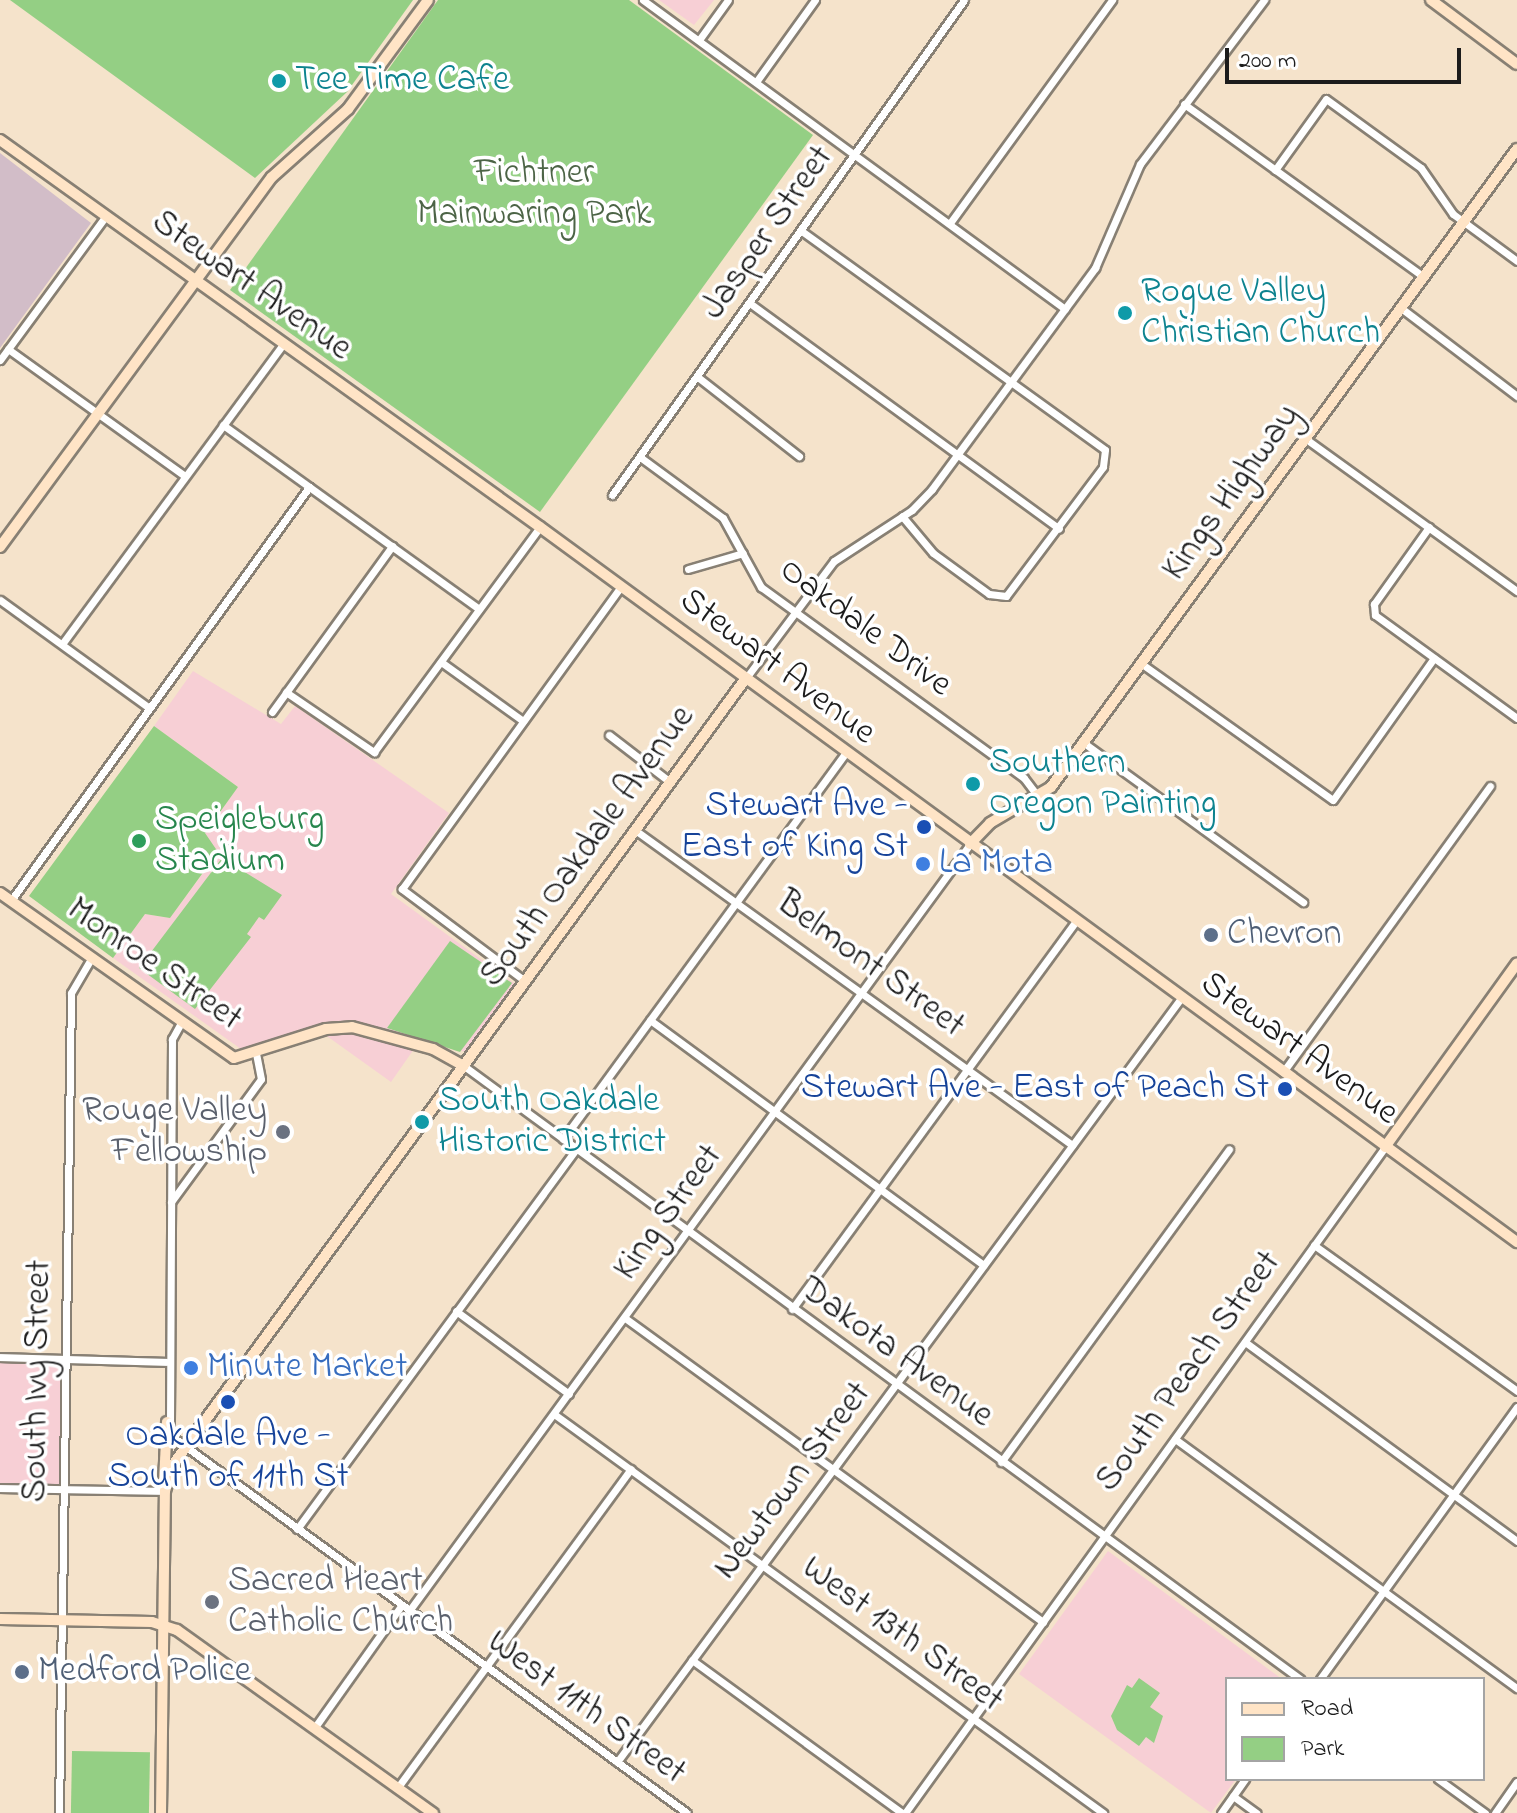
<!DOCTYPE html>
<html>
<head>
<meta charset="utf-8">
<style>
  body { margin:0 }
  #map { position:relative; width:1517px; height:1813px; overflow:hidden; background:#f5e3cb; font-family:"Indie Flower",sans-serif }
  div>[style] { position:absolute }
  .built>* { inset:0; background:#f7cfd5; transform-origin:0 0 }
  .industrial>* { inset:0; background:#d2bdc8 }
  .green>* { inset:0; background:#94cf84; transform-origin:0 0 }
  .roads { filter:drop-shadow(2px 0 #888074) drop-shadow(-2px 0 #888074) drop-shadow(0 2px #888074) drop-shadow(0 -2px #888074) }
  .street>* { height:7px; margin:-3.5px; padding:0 3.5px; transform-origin:3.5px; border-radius:3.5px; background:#fff }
  .secondary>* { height:10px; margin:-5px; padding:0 5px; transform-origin:5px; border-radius:5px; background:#ffe4c6 }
  .dots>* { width:22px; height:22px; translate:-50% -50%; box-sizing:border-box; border:4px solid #fff; border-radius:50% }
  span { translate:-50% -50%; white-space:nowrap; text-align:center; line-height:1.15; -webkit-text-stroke:7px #fff; paint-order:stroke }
  .culture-label { font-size:36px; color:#0d838f }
  .left { translate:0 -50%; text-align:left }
  .park-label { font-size:36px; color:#4c6446 }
  .street-label { font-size:36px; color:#1c1c1c }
  .transit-label { font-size:36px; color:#164399 }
  .right { translate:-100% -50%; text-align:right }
  .leisure-label { font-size:36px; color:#27864d }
  .shop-label { font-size:36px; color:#366cbe }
  .service-label { font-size:36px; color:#4e5e75 }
  .worship-label { font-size:36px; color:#5b616d }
  .legend { position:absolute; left:1225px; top:1677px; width:260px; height:104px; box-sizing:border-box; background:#fff; border:2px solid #a4a4a4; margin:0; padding:10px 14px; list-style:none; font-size:24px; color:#1c1c1c }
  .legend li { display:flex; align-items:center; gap:16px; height:40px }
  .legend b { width:40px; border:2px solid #a4a4a4 }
  .scale { position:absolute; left:1225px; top:48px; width:236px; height:36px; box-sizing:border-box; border:4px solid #1c1c1c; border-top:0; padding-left:10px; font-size:24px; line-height:28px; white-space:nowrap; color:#1c1c1c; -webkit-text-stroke:6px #fff; paint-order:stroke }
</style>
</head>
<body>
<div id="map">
  <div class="built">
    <div style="clip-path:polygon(659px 0,714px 0,694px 25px)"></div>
    <div style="clip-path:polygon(193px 671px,281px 724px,295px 706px,449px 813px,391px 894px,518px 986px,469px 1053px,421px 1039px,391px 1082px,317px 1029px,241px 1049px,113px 958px,145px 914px,170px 918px,218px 853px,204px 833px,238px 787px,154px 726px)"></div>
    <div style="left:0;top:1357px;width:64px;height:131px;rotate:2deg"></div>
    <div style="clip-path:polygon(1108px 1551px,1282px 1679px,1227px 1679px,1227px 1779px,1236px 1779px,1211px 1813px,1019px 1674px)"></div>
  </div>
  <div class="industrial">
    <div style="clip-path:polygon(0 153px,91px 223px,0 348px)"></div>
  </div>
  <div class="green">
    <div style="clip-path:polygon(10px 0,413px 0,347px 92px,255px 178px)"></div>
    <div style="clip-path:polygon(438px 0,629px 0,813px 135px,540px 512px,230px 290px)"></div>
    <div style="clip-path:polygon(154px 726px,238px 787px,205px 833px,218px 852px,170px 918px,145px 914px,113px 958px,29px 896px)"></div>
    <div style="clip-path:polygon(222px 858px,282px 895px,264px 920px,259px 917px,247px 934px,251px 937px,195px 1009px,139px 968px)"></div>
    <div style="clip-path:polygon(450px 941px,512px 983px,460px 1052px,387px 1028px)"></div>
    <div style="clip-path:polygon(1139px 1678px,1160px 1693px,1150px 1707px,1163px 1716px,1154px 1743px,1146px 1737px,1139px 1746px,1117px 1730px,1111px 1716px,1127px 1685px,1132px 1688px)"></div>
    <div style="left:72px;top:1751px;width:78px;height:62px;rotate:1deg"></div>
  </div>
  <div class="roads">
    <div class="street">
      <div style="left:643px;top:0;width:523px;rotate:36.21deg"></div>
      <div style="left:699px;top:40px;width:49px;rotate:-54.1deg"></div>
      <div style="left:756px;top:82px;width:101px;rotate:-54.3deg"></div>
      <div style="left:1184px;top:104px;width:296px;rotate:35.8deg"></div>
      <div style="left:1275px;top:170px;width:87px;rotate:-54.3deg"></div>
      <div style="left:1326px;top:99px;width:117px;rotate:36deg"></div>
      <div style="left:1421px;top:168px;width:56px;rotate:55.2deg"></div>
      <div style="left:1453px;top:214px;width:79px;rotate:36.3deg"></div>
      <div style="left:950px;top:223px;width:276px;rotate:-54deg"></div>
      <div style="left:803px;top:232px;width:372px;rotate:35.8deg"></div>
      <div style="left:1105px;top:450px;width:17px;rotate:97deg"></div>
      <div style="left:1103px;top:467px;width:161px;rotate:126.9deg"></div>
      <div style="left:1006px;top:596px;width:17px;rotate:-173deg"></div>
      <div style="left:989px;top:594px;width:69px;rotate:-143.8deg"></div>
      <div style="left:933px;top:553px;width:48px;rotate:-130deg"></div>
      <div style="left:751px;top:304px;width:381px;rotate:36.1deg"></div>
      <div style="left:1401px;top:308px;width:146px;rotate:37.2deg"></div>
      <div style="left:8px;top:349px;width:218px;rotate:35.7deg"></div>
      <div style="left:0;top:360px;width:177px;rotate:-53.7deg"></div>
      <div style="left:699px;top:378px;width:127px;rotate:38deg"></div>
      <div style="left:223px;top:425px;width:315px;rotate:35.7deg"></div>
      <div style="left:1306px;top:439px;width:260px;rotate:35.8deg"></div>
      <div style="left:640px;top:457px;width:103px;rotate:36.3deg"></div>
      <div style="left:723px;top:518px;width:79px;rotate:61.2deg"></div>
      <div style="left:761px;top:587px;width:325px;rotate:36deg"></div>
      <div style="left:1024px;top:778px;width:25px;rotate:53deg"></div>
      <div style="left:612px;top:495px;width:607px;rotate:-54.58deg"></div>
      <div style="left:1429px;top:527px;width:95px;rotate:125.5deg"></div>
      <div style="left:1374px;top:604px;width:11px;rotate:85deg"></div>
      <div style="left:1375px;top:615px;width:175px;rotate:36deg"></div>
      <div style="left:688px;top:569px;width:57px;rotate:-16.2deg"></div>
      <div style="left:0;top:600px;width:184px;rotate:35.9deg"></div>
      <div style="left:62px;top:644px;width:373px;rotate:-53.6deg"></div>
      <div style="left:441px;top:662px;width:101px;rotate:35.7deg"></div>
      <div style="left:1142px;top:664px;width:234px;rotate:35.5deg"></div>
      <div style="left:1333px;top:800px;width:174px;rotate:-54.6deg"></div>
      <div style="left:746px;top:678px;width:146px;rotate:-53.1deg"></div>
      <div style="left:834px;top:561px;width:93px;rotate:-33.2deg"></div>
      <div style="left:912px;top:510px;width:29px;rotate:-46deg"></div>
      <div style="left:932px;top:489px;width:275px;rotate:-53.6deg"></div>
      <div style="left:1095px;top:268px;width:113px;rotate:-66.6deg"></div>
      <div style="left:1140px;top:164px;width:206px;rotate:-52.9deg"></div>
      <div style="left:286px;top:692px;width:107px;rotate:34.3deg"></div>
      <div style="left:374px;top:752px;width:280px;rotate:-53.6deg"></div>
      <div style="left:272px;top:712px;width:205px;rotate:-54.1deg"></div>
      <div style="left:609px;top:735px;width:77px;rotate:37.6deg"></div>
      <div style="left:1084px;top:743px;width:271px;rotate:36deg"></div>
      <div style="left:635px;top:830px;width:539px;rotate:35.78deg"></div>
      <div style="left:12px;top:899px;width:508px;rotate:-54.21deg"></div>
      <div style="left:525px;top:981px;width:154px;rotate:-143.2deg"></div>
      <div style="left:402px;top:889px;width:374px;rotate:-54.1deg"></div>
      <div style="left:650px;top:1020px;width:414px;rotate:36.3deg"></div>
      <div style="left:182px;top:1021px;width:21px;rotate:119deg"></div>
      <div style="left:172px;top:1039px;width:396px;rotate:90.3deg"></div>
      <div style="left:170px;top:1435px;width:640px;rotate:36.17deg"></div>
      <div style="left:464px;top:1066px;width:1037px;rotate:36.25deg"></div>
      <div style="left:1283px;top:1072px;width:353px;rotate:-54.1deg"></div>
      <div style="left:563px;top:1139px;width:479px;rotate:-53.8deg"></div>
      <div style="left:171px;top:1202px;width:152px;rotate:-53.8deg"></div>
      <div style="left:261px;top:1079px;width:25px;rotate:-101deg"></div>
      <div style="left:1314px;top:1245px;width:250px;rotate:35.7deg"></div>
      <div style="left:792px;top:1309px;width:479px;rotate:-53.8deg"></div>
      <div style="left:456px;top:1311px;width:140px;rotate:36.3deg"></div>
      <div style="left:625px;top:1318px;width:517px;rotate:36.03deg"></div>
      <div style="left:1245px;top:1342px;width:337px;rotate:36.2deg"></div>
      <div style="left:0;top:1357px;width:166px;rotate:1.7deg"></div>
      <div style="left:554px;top:1414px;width:679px;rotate:36.01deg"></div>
      <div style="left:1175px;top:1439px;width:423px;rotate:36.1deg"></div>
      <div style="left:1001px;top:1462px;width:387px;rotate:-53.9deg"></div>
      <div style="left:0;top:1488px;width:165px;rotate:1deg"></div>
      <div style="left:297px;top:1529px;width:470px;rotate:-53.7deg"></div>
      <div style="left:409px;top:1611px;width:950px;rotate:-53.82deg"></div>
      <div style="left:692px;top:1660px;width:260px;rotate:36.1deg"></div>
      <div style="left:1320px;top:1679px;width:336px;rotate:-54.1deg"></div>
      <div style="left:315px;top:1727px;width:148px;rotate:-54.6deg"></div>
      <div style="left:617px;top:1762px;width:950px;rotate:-53.56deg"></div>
      <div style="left:1438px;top:1779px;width:58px;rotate:35.9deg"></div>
      <div style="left:398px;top:1787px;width:394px;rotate:-53.8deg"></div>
      <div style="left:1233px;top:1796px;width:29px;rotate:36deg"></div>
      <div style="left:59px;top:1813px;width:820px;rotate:-89.16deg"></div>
      <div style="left:71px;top:993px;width:42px;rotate:-59.7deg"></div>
      <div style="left:905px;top:1813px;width:821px;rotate:-54.22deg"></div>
      <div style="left:1221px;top:1813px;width:42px;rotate:-54.8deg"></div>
      <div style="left:1495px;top:1813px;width:38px;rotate:-55deg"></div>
    </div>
    <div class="secondary">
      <div style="left:1431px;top:0;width:107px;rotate:36.7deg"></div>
      <div style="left:0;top:140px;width:664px;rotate:35.63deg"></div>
      <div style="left:540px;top:527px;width:1211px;rotate:36.2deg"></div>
      <div style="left:0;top:547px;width:459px;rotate:-53.7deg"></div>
      <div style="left:272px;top:177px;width:102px;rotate:-41.8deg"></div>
      <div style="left:348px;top:109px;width:135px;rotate:-53.7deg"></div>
      <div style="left:970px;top:844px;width:29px;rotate:-46deg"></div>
      <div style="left:990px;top:823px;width:71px;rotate:-30.5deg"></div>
      <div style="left:1051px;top:787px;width:790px;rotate:-53.86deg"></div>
      <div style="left:0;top:893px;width:286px;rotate:35.2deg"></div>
      <div style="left:234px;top:1058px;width:96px;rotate:-17.5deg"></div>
      <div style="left:326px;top:1029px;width:26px;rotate:-4deg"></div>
      <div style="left:352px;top:1027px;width:84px;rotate:15.2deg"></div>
      <div style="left:433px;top:1049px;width:35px;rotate:29deg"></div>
      <div style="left:1385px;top:1147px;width:226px;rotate:-54.3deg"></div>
      <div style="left:164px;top:1481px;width:59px;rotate:-87.1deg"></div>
      <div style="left:0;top:1619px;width:152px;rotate:1.1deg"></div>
      <div style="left:152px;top:1622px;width:26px;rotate:18deg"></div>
      <div style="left:177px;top:1630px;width:315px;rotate:35.6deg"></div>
      <div style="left:161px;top:1813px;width:322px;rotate:-89.3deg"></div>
      <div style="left:165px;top:1491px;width:26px;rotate:-74deg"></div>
      <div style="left:172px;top:1466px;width:975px;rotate:-53.93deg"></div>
    </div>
  </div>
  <div class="dots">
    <div style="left:279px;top:81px;background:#0f9aa8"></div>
    <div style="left:1125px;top:313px;background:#0f9aa8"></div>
    <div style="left:973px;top:784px;background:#0f9aa8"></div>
    <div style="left:924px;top:827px;background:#1a4fb4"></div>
    <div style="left:139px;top:841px;background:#2e9e5b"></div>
    <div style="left:923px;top:864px;background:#3f7fe0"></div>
    <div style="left:1211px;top:935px;background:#5c6f8a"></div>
    <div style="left:1285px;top:1089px;background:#1a4fb4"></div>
    <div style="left:422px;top:1122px;background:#0f9aa8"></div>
    <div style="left:283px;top:1132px;background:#6b7280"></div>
    <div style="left:191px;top:1368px;background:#3f7fe0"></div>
    <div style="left:228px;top:1402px;background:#1a4fb4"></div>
    <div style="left:212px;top:1602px;background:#6b7280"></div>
    <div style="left:22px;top:1672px;background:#5c6f8a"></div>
  </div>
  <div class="culture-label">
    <span class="left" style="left:295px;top:81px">Tee Time Cafe</span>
    <span class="left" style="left:1141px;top:313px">Rogue Valley<br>Christian Church</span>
    <span class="left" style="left:989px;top:784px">Southern<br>Oregon Painting</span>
    <span class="left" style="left:438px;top:1122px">South Oakdale<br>Historic District</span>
  </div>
  <div class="park-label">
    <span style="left:534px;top:194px">Fichtner<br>Mainwaring Park</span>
  </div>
  <div class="street-label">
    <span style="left:768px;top:233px;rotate:-55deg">Jasper Street</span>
    <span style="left:251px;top:286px;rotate:35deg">Stewart Avenue</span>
    <span style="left:1232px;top:493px;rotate:-54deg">Kings Highway</span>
    <span style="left:865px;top:628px;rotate:37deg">Oakdale Drive</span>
    <span style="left:777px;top:667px;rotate:37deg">Stewart Avenue</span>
    <span style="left:588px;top:847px;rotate:-54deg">South Oakdale Avenue</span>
    <span style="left:154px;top:965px;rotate:35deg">Monroe Street</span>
    <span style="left:870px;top:965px;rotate:36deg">Belmont Street</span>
    <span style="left:1299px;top:1049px;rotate:36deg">Stewart Avenue</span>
    <span style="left:669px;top:1213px;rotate:-54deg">King Street</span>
    <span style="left:896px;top:1353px;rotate:36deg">Dakota Avenue</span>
    <span style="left:1189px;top:1372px;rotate:-54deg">South Peach Street</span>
    <span style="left:38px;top:1381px;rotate:-89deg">South Ivy Street</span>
    <span style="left:793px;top:1481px;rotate:-53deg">Newtown Street</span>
    <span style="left:902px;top:1635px;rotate:36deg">West 13th Street</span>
    <span style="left:586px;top:1708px;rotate:36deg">West 11th Street</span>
  </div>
  <div class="transit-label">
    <span class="right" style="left:908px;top:827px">Stewart Ave -<br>East of King St</span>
    <span class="right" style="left:1269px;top:1089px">Stewart Ave - East of Peach St</span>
    <span style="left:228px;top:1457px">Oakdale Ave -<br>South of 11th St</span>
  </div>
  <div class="leisure-label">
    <span class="left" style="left:155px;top:841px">Speigleburg<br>Stadium</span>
  </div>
  <div class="shop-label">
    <span class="left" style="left:939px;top:864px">La Mota</span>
    <span class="left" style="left:207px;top:1368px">Minute Market</span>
  </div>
  <div class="service-label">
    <span class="left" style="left:1227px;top:935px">Chevron</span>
    <span class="left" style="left:38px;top:1672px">Medford Police</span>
  </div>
  <div class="worship-label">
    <span class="right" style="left:267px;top:1132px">Rouge Valley<br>Fellowship</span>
    <span class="left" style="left:228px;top:1602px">Sacred Heart<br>Catholic Church</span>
  </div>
  <ul class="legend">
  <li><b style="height:10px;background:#ffe4c6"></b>Road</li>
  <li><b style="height:22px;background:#94cf84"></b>Park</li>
  </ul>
  <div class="scale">200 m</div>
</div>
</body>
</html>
